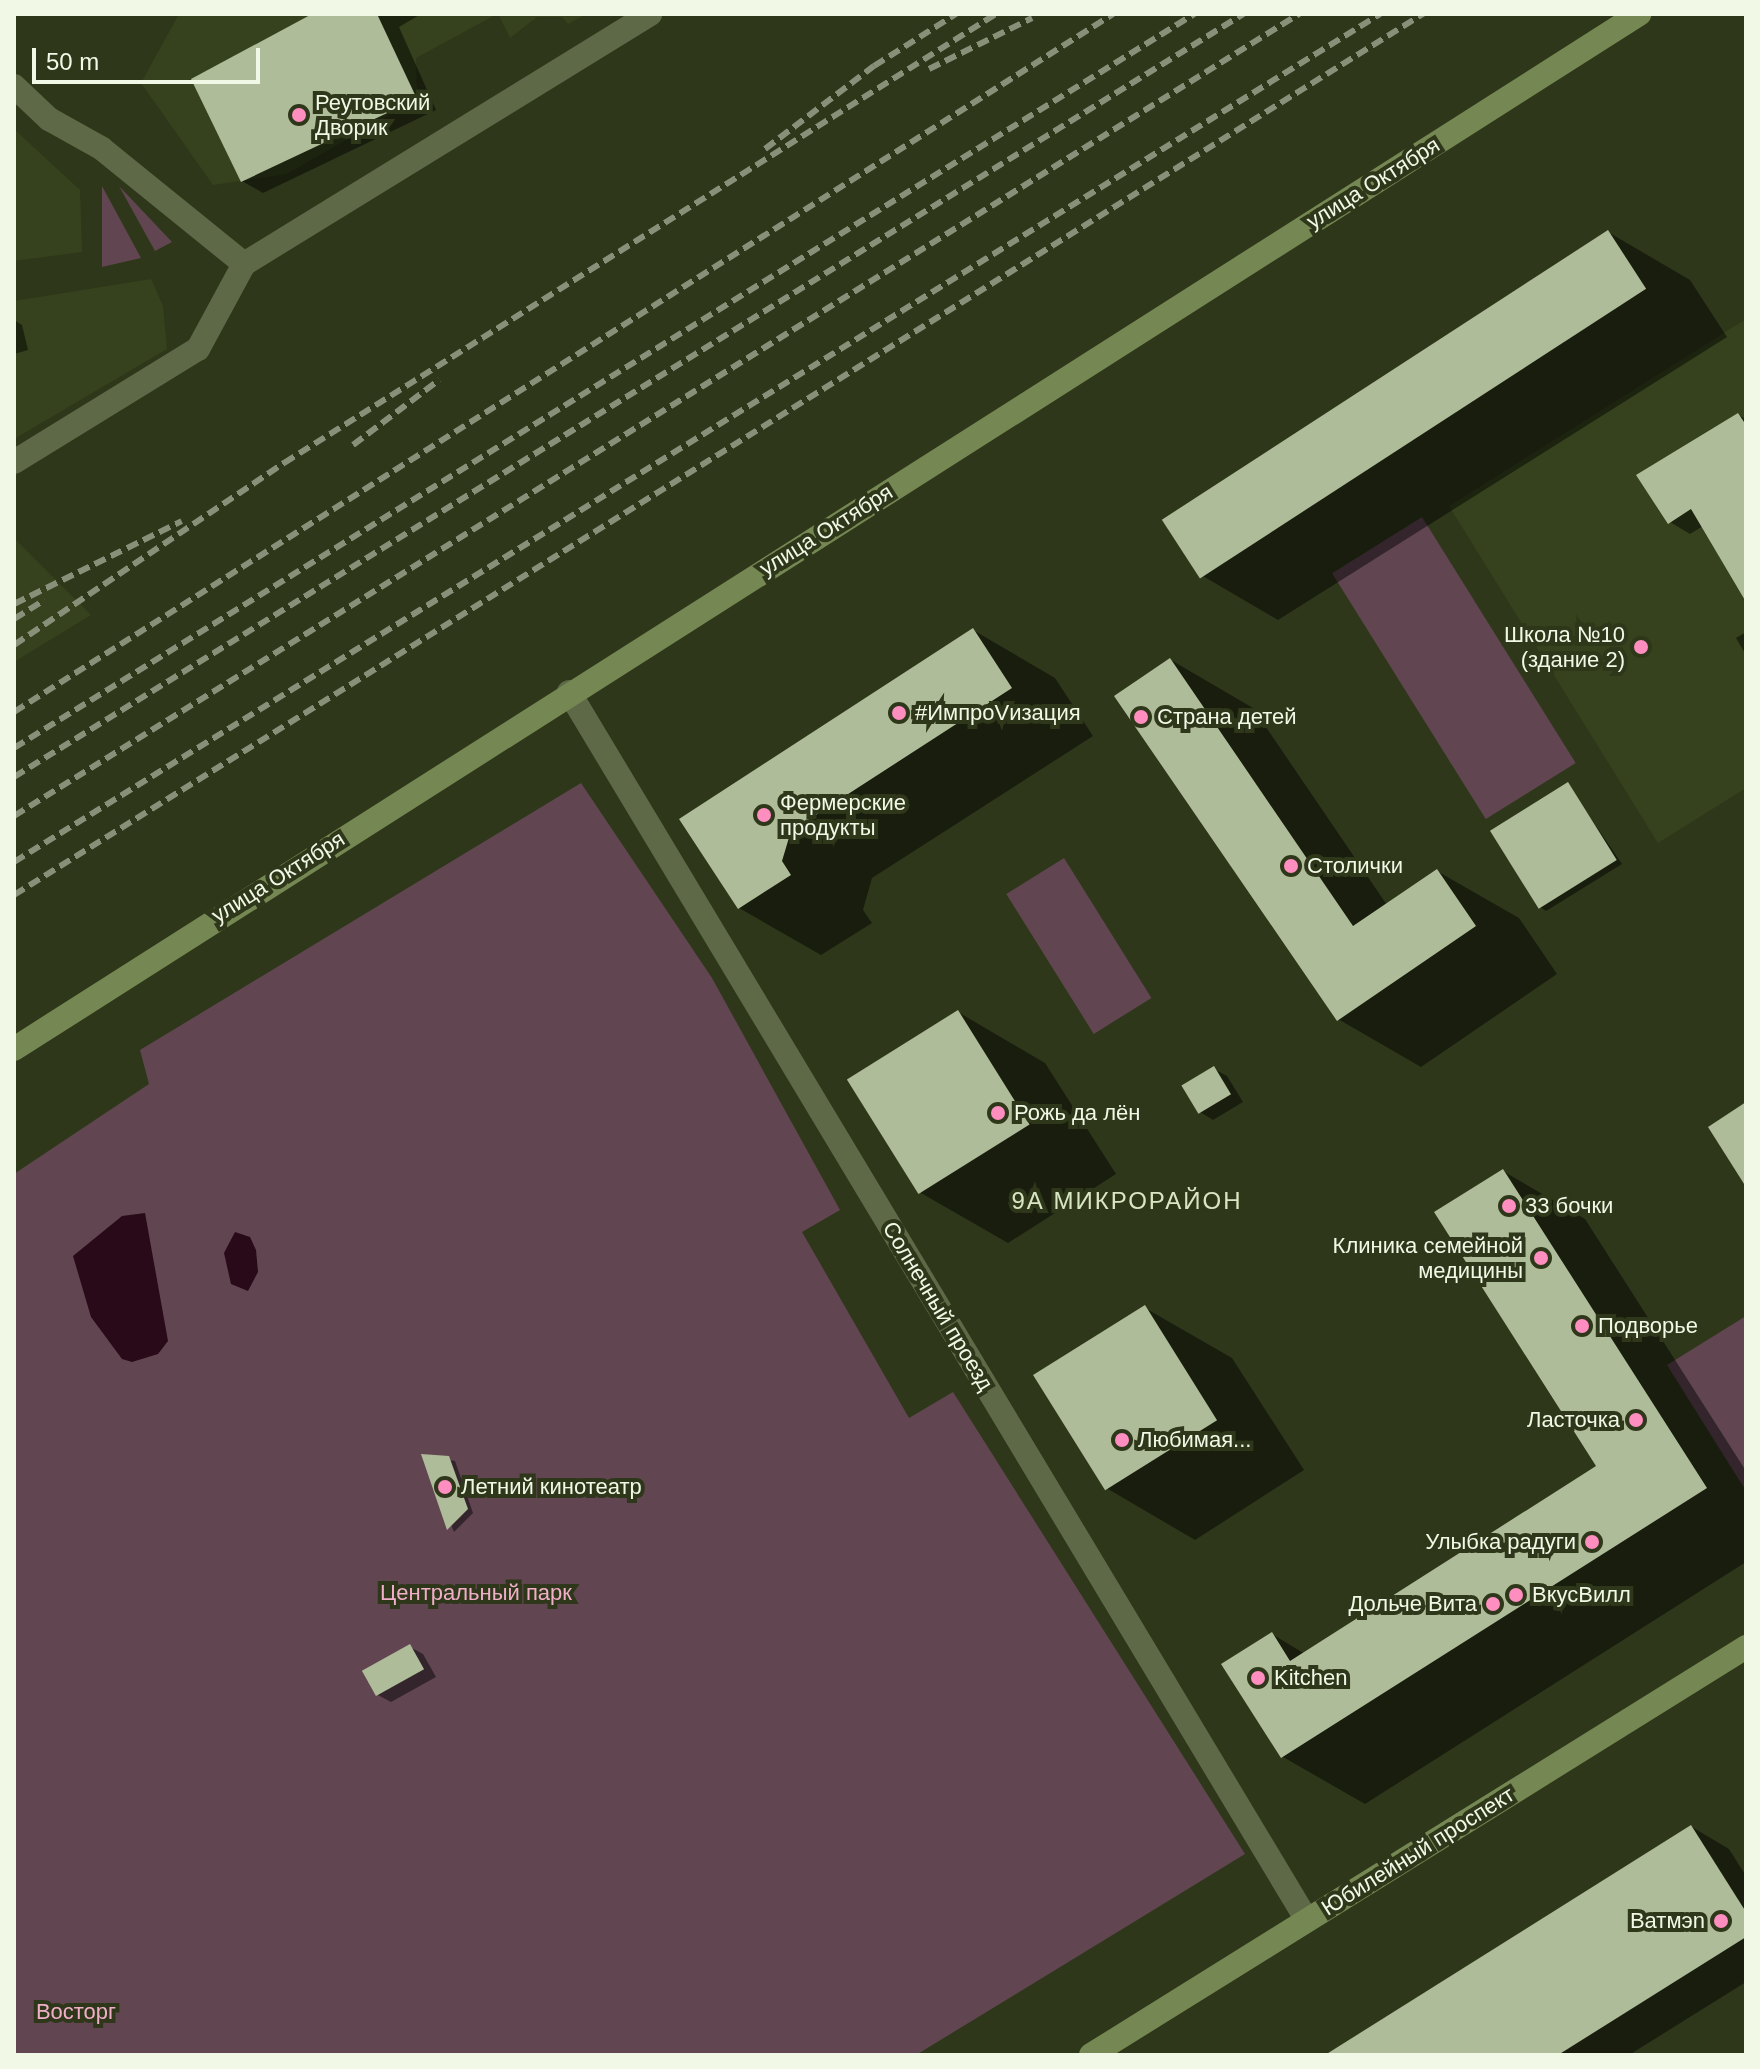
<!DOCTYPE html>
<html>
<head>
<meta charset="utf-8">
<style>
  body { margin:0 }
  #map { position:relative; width:1760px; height:2069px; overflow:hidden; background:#2e371a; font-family:Helvetica,sans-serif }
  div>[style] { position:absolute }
  .built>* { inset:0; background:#36421d }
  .green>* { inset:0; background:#614651; transform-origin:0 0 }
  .water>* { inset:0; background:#280a18 }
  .shadow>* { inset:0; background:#0007 }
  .building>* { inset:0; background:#afbc99; transform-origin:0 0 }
  .street>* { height:24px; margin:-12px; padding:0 12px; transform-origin:12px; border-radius:12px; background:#5e6948 }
  .secondary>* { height:24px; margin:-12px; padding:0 12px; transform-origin:12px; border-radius:12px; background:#758752 }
  .rail>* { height:6px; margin-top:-3px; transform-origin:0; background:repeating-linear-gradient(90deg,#889079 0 12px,transparent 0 18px) }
  .dots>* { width:22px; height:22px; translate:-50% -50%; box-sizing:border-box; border:4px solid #2e371a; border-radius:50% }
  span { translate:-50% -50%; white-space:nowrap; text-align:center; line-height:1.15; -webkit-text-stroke:8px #2e371a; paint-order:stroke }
  .poi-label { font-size:22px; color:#f1f8e6 }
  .left { translate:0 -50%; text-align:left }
  .right { translate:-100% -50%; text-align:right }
  .street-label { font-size:22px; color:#f1f8e6 }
  .park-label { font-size:22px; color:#f0aec8 }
  .neighbourhood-label { font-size:24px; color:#d9e6c3; letter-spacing:2px }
  .frame { position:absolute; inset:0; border:16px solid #f1f8e6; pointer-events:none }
  .scale { position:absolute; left:32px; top:48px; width:228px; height:36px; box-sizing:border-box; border:4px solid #f1f8e6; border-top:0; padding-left:10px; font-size:24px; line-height:28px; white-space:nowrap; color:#f1f8e6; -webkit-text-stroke:6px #2e371a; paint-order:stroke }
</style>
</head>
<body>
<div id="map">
  <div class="built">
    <div style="clip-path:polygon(179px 14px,497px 14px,416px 58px,417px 99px,287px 174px,213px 185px,141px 83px)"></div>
    <div style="clip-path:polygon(498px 14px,586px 14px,568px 24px,562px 17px,537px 17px,510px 38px)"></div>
    <div style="clip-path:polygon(14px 129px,80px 190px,82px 252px,14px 261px)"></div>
    <div style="clip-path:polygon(151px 279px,163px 306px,167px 349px,14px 439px,14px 301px)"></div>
    <div style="clip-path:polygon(1746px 319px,1746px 788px,1658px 843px,1449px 506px)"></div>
    <div style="clip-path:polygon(14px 538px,91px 615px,14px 662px)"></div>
  </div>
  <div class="green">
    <div style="clip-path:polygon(102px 186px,141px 258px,102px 267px)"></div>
    <div style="clip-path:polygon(119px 186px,172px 242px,155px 251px)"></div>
    <div style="left:1422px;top:517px;width:290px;height:106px;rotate:58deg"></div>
    <div style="clip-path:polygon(581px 783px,712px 978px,840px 1210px,802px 1232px,909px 1418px,953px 1392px,1245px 1854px,916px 2055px,14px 2055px,14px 1174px,149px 1084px,140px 1050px)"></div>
    <div style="left:1064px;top:858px;width:165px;height:68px;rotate:58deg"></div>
    <div style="clip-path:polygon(1746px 1316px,1746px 1491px,1667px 1365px)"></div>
  </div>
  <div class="water">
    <div style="clip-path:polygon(145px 1213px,168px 1341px,158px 1354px,132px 1362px,122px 1359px,91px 1317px,73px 1256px,122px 1216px)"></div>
    <div style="clip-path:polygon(235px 1232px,250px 1237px,256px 1250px,258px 1272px,248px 1291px,231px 1284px,224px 1253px)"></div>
  </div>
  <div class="shadow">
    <div style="clip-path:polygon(311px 14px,421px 14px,399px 27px,436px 110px,263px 193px,242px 181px)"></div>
    <div style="clip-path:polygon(1608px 232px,1690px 280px,1727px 337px,1278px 620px,1196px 572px)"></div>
    <div style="clip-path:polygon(14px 320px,22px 325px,28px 350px,14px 354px)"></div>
    <div style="clip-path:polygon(1738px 415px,1746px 419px,1746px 598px,1703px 526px,1690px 534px,1670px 522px)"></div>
    <div style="clip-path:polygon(973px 630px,1055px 678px,1093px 736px,872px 878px,863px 910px,872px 923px,821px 955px,739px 908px,681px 819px)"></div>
    <div style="clip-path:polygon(1746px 632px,1746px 655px,1736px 638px)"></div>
    <div style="clip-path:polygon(1171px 660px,1253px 708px,1387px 905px,1437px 871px,1519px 918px,1557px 974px,1421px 1067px,1338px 1019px)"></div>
    <div style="clip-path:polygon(1568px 785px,1622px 864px,1546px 911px,1540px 907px)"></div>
    <div style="clip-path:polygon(958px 1012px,1045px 1063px,1116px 1174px,1008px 1243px,921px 1193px)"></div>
    <div style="clip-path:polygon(1214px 1069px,1227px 1076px,1243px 1102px,1213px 1120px,1200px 1112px)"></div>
    <div style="clip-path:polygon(1503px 1171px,1585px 1219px,1746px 1471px,1746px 1562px,1365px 1804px,1283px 1757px,1272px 1634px,1305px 1654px,1599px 1467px)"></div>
    <div style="clip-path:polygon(1145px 1308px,1232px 1358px,1304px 1470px,1195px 1540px,1108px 1489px)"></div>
    <div style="clip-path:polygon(423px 1456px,455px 1461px,473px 1513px,454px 1532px)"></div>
    <div style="clip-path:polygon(410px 1647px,423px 1654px,436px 1677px,391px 1702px,378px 1695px)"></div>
    <div style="clip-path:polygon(1692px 1827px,1729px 1849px,1746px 1876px,1746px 1982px,1629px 2055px,1328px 2055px)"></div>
  </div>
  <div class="building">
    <div style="clip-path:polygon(312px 14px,377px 14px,417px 99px,241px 182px,191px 79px)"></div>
    <div style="left:1608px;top:230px;width:70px;height:532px;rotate:57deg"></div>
    <div style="clip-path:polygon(1738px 413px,1746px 425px,1746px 602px,1691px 509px,1668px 524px,1636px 475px)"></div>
    <div style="clip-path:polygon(973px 628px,1012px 688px,791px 831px,782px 861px,791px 875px,738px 909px,679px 819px)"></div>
    <div style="clip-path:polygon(1170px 658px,1353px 926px,1437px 869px,1476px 926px,1337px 1021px,1114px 696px)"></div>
    <div style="left:1568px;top:782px;width:92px;height:92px;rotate:58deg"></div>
    <div style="left:958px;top:1010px;width:135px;height:131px;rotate:58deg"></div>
    <div style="left:1214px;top:1066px;width:33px;height:38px;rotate:59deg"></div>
    <div style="clip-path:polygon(1746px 1102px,1746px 1187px,1708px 1127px)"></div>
    <div style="clip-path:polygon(1503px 1169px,1707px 1488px,1281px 1758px,1221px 1664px,1272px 1632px,1290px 1661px,1596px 1466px,1434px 1212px)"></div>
    <div style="left:1145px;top:1305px;width:136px;height:132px;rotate:58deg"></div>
    <div style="clip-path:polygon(421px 1454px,449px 1456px,468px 1509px,447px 1530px)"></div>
    <div style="left:410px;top:1644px;width:29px;height:55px;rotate:61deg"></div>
    <div style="clip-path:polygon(1691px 1825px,1746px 1912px,1746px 1937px,1558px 2055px,1325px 2055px)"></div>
  </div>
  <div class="street">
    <div style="left:14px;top:86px;width:48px;rotate:43.3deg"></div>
    <div style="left:49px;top:119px;width:60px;rotate:29.1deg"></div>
    <div style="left:101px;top:148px;width:184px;rotate:39deg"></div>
    <div style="left:14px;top:462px;width:216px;rotate:-31.6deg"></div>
    <div style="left:198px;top:349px;width:97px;rotate:-61.6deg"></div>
    <div style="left:244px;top:264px;width:477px;rotate:-31.6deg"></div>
    <div style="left:569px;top:692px;width:1433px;rotate:59deg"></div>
  </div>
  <div class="secondary">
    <div style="left:14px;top:1049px;width:1927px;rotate:-32.49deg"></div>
    <div style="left:1091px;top:2055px;width:772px;rotate:-31.92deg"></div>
  </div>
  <div class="rail">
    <div style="left:929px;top:69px;width:115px;rotate:-26.3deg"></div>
    <div style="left:765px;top:149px;width:137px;rotate:-37.3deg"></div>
    <div style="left:874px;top:66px;width:97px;rotate:-32.4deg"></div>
    <div style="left:353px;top:445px;width:108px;rotate:-37.1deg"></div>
    <div style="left:14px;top:604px;width:187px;rotate:-26.3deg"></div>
    <div style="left:14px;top:619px;width:36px;rotate:-32deg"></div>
    <div style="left:14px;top:645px;width:326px;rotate:-34deg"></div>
    <div style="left:284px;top:463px;width:842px;rotate:-32.24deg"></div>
    <div style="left:14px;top:712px;width:1302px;rotate:-32.42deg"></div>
    <div style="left:14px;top:748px;width:1390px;rotate:-31.88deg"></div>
    <div style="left:14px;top:777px;width:1447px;rotate:-31.83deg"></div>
    <div style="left:14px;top:816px;width:1515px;rotate:-31.97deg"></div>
    <div style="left:14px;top:862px;width:1608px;rotate:-31.83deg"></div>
    <div style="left:14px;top:895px;width:1662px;rotate:-32.02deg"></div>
  </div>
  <div class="dots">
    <div style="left:299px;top:115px;background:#fd8ebf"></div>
    <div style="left:1641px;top:647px;background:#fd8ebf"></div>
    <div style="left:899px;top:713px;background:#fd8ebf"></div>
    <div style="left:1141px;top:717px;background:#fd8ebf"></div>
    <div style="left:764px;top:815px;background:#fd8ebf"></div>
    <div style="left:1291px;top:866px;background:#fd8ebf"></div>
    <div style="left:998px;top:1113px;background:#fd8ebf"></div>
    <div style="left:1509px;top:1206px;background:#fd8ebf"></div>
    <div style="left:1541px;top:1258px;background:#fd8ebf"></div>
    <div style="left:1582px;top:1326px;background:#fd8ebf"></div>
    <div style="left:1636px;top:1420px;background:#fd8ebf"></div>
    <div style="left:1122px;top:1440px;background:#fd8ebf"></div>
    <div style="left:445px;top:1487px;background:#fd8ebf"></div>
    <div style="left:1592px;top:1542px;background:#fd8ebf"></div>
    <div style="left:1516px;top:1595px;background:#fd8ebf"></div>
    <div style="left:1493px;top:1604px;background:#fd8ebf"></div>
    <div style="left:1258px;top:1678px;background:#fd8ebf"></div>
    <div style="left:1721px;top:1921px;background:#fd8ebf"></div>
  </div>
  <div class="poi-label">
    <span class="left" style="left:315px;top:115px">Реутовский<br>Дворик</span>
    <span class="right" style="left:1625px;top:647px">Школа №10<br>(здание 2)</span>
    <span class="left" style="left:915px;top:713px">#ИмпроVизация</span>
    <span class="left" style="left:1157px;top:717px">Страна детей</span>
    <span class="left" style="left:780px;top:815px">Фермерские<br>продукты</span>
    <span class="left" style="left:1307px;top:866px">Столички</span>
    <span class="left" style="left:1014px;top:1113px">Рожь да лён</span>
    <span class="left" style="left:1525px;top:1206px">33 бочки</span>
    <span class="right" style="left:1523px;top:1258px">Клиника семейной<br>медицины</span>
    <span class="left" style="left:1598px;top:1326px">Подворье</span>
    <span class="right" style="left:1620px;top:1420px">Ласточка</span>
    <span class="left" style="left:1138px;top:1440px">Любимая...</span>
    <span class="left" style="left:461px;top:1487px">Летний кинотеатр</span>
    <span class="right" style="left:1576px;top:1542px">Улыбка радуги</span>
    <span class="left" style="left:1532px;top:1595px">ВкусВилл</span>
    <span class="right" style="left:1477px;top:1604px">Дольче Вита</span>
    <span class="left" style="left:1274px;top:1678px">Kitchen</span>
    <span class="right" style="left:1705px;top:1921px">Ватмэn</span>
  </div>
  <div class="street-label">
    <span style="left:1373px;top:183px;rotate:-32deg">улица Октября</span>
    <span style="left:826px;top:530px;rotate:-32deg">улица Октября</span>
    <span style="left:278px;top:877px;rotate:-32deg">улица Октября</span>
    <span style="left:938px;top:1306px;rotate:59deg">Солнечный проезд</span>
    <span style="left:1418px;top:1851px;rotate:-32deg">Юбилейный проспект</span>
  </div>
  <div class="park-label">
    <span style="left:476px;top:1593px">Центральный парк</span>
    <span style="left:76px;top:2012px">Восторг</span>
  </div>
  <div class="neighbourhood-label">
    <span style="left:1127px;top:1201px">9А МИКРОРАЙОН</span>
  </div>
  <div class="frame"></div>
  <div class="scale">50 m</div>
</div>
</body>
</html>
